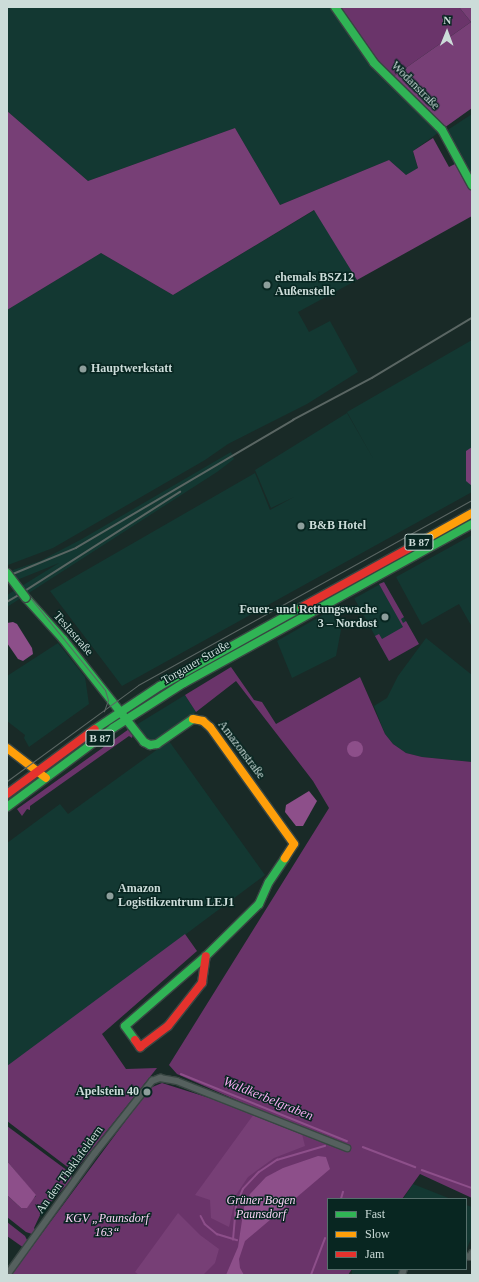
<!DOCTYPE html>
<html>
<head>
<meta charset="utf-8">
<style>
  body { margin:0 }
  #map { position:relative; width:479px; height:1282px; overflow:hidden; background:#192a27; font-family:Georgia,serif }
  div>[style] { position:absolute }
  .built>* { inset:0; background:#133832; transform-origin:0 0 }
  .green>* { inset:0; background:#6a346a }
  .forest>* { inset:0; background:#773f76 }
  .water>* { inset:0; background:#8d4f8a }
  .round { border-radius:50% }
  .stream>* { height:1.5px; margin:-0.75px; padding:0 0.75px; transform-origin:0.75px; border-radius:0.75px; background:#8d4f8a }
  .roads { filter:drop-shadow(1px 0 #394643) drop-shadow(-1px 0 #394643) drop-shadow(0 1px #394643) drop-shadow(0 -1px #394643) }
  .street>* { height:5.5px; margin:-2.75px; padding:0 2.75px; transform-origin:2.75px; border-radius:2.75px; background:#55605e }
  .fast>* { height:8px; margin:-4px; padding:0 4px; transform-origin:4px; border-radius:4px; background:#30b455 }
  .slow>* { height:8px; margin:-4px; padding:0 4px; transform-origin:4px; border-radius:4px; background:#ff9f0a }
  .jam>* { height:8px; margin:-4px; padding:0 4px; transform-origin:4px; border-radius:4px; background:#e5322d }
  .tram>* { height:1px; margin:-0.5px; padding:0 0.5px; transform-origin:0.5px; border-radius:0.5px; background:#5a6663 }
  .rail>* { height:1.5px; margin:-0.75px; padding:0 0.75px; transform-origin:0.75px; border-radius:0.75px; background:#5a6663 }
  .bridges { filter:drop-shadow(1px 0 #394643) drop-shadow(-1px 0 #394643) drop-shadow(0 1px #394643) drop-shadow(0 -1px #394643) }
  .fast-bridge>* { height:8px; margin:-4px; padding:0 4px; transform-origin:4px; border-radius:4px; background:#30b455 }
  .dots>* { width:11px; height:11px; translate:-50% -50%; box-sizing:border-box; border:2px solid #082621; border-radius:50% }
  span { translate:-50% -50%; white-space:nowrap; text-align:center; line-height:1.15; -webkit-text-stroke:3px #082621; paint-order:stroke }
  .shield-label span { padding:1px 3px; background:#082621; border:1px solid; border-radius:3px; -webkit-text-stroke-width:0 }
  .shield-label { font-size:11px; color:#ccdcd9; font-weight:700 }
  .street-label { font-size:12px; color:#ccdcd9 }
  .poi-label { font-size:12px; color:#ccdcd9; font-weight:700 }
  .left { translate:0 -50%; text-align:left }
  .right { translate:-100% -50%; text-align:right }
  .park-label { font-size:12px; color:#fad3f6; font-style:italic }
  .water-label { font-size:13px; color:#f5aaf0; font-style:italic }
  .frame { position:absolute; inset:0; border:8px solid #ccdcd9; pointer-events:none }
  .legend { position:absolute; left:327px; top:1198px; width:140px; height:72px; box-sizing:border-box; background:#082621; border:1px solid #566f6b; margin:0; padding:5px 7px; list-style:none; font-size:12px; color:#ccdcd9 }
  .legend li { display:flex; align-items:center; gap:8px; height:20px }
  .legend b { width:20px; border:1px solid #566f6b }
  .north { position:absolute; left:427px; top:12px; width:40px; height:40px; -webkit-text-stroke:3px #082621; paint-order:stroke; rotate:1deg; font-size:11px; font-weight:700; line-height:16px; text-align:center; color:#ccdcd9 }
  .north::after { content:''; display:block; margin:auto; width:14px; height:18px; background:#ccdcd9; clip-path:polygon(50% 0,100% 100%,50% 72%,0 100%) }
</style>
</head>
<body>
<div id="map">
  <div class="built">
    <div style="clip-path:polygon(7px 7px,337px 7px,442px 130px,413px 151px,418px 169px,406px 175px,389px 160px,280px 205px,235px 128px,88px 181px,7px 111px)"></div>
    <div style="clip-path:polygon(472px 114px,472px 180px,446px 131px)"></div>
    <div style="clip-path:polygon(315px 210px,357px 280px,298px 312px,309px 332px,330px 321px,358px 372px,307px 404px,228px 444px,205px 460px,53px 548px,8px 565px,7px 310px,101px 253px,173px 295px)"></div>
    <div style="clip-path:polygon(472px 340px,472px 492px,122px 686px,50px 591px,255px 473px,270px 510px,294px 497px,271px 508px,255px 470px,347px 413px,374px 460px,347px 412px)"></div>
    <div style="clip-path:polygon(231px 452px,234px 459px,217px 472px,7px 607px,7px 595px,59px 563px,7px 584px,7px 572px,40px 561px,82px 539px)"></div>
    <div style="clip-path:polygon(472px 535px,472px 627px,459px 604px,422px 625px,396px 577px)"></div>
    <div style="left:384px;top:582px;width:71px;height:34px;rotate:61deg"></div>
    <div style="clip-path:polygon(331px 610px,341px 630px,336px 656px,292px 678px,277px 641px)"></div>
    <div style="clip-path:polygon(426px 638px,472px 675px,472px 762px,422px 757px,406px 753px,393px 744px,385px 734px,374px 706px,387px 698px,398px 676px)"></div>
    <div style="clip-path:polygon(58px 643px,85px 677px,89px 704px,29px 747px,24px 738px,25px 735px,7px 721px,7px 676px)"></div>
    <div style="clip-path:polygon(185px 695px,196px 712px,161px 739px,151px 741px,136px 725px)"></div>
    <div style="clip-path:polygon(169px 741px,265px 875px,8px 1067px,7px 843px,60px 804px,68px 814px)"></div>
    <div style="clip-path:polygon(413px 1184px,451px 1199px,403px 1199px)"></div>
    <div style="clip-path:polygon(466px 1205px,472px 1207px,472px 1236px,466px 1251px)"></div>
    <div style="left:352px;top:1269px;width:52px;height:7px"></div>
  </div>
  <div class="green">
    <div style="clip-path:polygon(337px 7px,459px 7px,471px 22px,390px 79px)"></div>
    <div style="clip-path:polygon(384px 582px,404px 617px,401px 619px,403px 623px,406px 621px,419px 644px,389px 661px,375px 636px,379px 634px,382px 639px,403px 627px,379px 584px)"></div>
    <div style="clip-path:polygon(231px 667px,254px 700px,262px 702px,276px 724px,360px 677px,385px 734px,393px 744px,406px 753px,422px 757px,472px 762px,472px 1198px,420px 1174px,402px 1199px,328px 1199px,328px 1269px,352px 1269px,348px 1275px,11px 1275px,150px 1088px,162px 1083px,288px 1123px,177px 1074px,169px 1065px,329px 808px,313px 781px,236px 681px,196px 712px,185px 695px)"></div>
    <div style="clip-path:polygon(129px 729px,133px 734px,132px 738px,129px 736px,30px 806px,30px 810px,27px 809px,22px 816px,17px 809px)"></div>
    <div style="clip-path:polygon(185px 934px,197px 951px,102px 1034px,126px 1069px,157px 1068px,74px 1172px,7px 1121px,7px 1066px)"></div>
    <div style="clip-path:polygon(7px 1126px,72px 1174px,71px 1180px,41px 1213px,34px 1228px,36px 1231px,32px 1234px,26px 1232px,7px 1217px,7px 1195px,21px 1208px,36px 1196px,7px 1161px)"></div>
    <div style="clip-path:polygon(7px 1222px,25px 1236px,28px 1242px,24px 1248px,7px 1236px)"></div>
  </div>
  <div class="forest">
    <div style="clip-path:polygon(459px 7px,472px 7px,472px 108px,444px 128px,390px 79px,471px 22px)"></div>
    <div style="clip-path:polygon(7px 111px,88px 181px,235px 128px,280px 205px,389px 160px,406px 175px,418px 168px,413px 151px,433px 138px,449px 167px,457px 163px,472px 192px,472px 216px,357px 280px,314px 210px,173px 295px,101px 253px,7px 310px)"></div>
    <div style="clip-path:polygon(472px 447px,472px 486px,466px 481px,466px 451px)"></div>
    <div style="clip-path:polygon(254px 1114px,302px 1134px,305px 1146px,274px 1158px,248px 1177px,236px 1195px,229px 1227px,211px 1218px,210px 1200px,195px 1195px)"></div>
    <div style="clip-path:polygon(178px 1213px,200px 1235px,219px 1249px,215px 1263px,203px 1275px,139px 1275px,135px 1272px)"></div>
  </div>
  <div class="water">
    <div style="clip-path:polygon(13px 622px,17px 624px,32px 648px,33px 654px,23px 661px,18px 659px,7px 643px,7px 623px)"></div>
    <div class="round" style="left:347px;top:741px;width:16px;height:16px"></div>
    <div style="clip-path:polygon(309px 791px,317px 801px,303px 826px,296px 826px,285px 812px,286px 805px)"></div>
    <div style="clip-path:polygon(318px 1156px,326px 1157px,330px 1169px,245px 1241px,239px 1259px,240px 1268px,244px 1275px,226px 1275px,238px 1247px,244px 1207px,250px 1194px,266px 1177px,283px 1168px)"></div>
    <div style="clip-path:polygon(7px 1161px,36px 1195px,27px 1208px,21px 1208px,7px 1195px)"></div>
  </div>
  <div class="stream">
    <div style="left:181px;top:1074px;width:179px;rotate:22deg"></div>
    <div style="left:363px;top:1147px;width:56px;rotate:21deg"></div>
    <div style="left:422px;top:1170px;width:53px;rotate:19.8deg"></div>
    <div style="left:341px;top:1199px;width:7px;rotate:-74deg"></div>
    <div style="left:201px;top:1216px;width:9px;rotate:63deg"></div>
    <div style="left:205px;top:1224px;width:16px;rotate:40deg"></div>
    <div style="left:217px;top:1234px;width:21px;rotate:17deg"></div>
    <div style="left:233px;top:1240px;width:33px;rotate:-85deg"></div>
    <div style="left:236px;top:1207px;width:19px;rotate:-69deg"></div>
    <div style="left:243px;top:1189px;width:23px;rotate:-47deg"></div>
    <div style="left:259px;top:1172px;width:22px;rotate:-34deg"></div>
    <div style="left:277px;top:1160px;width:50px;rotate:-16.3deg"></div>
    <div style="left:311px;top:1275px;width:39px;rotate:-69deg"></div>
  </div>
  <div class="roads">
    <div class="street">
      <div style="left:466px;top:1256px;width:4px;rotate:14deg"></div>
      <div style="left:470px;top:1257px;width:4px;rotate:-63deg"></div>
      <div style="left:7px;top:1275px;width:150px;rotate:-54.2deg"></div>
      <div style="left:95px;top:1153px;width:92px;rotate:-51.6deg"></div>
      <div style="left:152px;top:1081px;width:9px;rotate:-21deg"></div>
      <div style="left:160px;top:1078px;width:17px;rotate:10deg"></div>
      <div style="left:177px;top:1081px;width:183px;rotate:21.5deg"></div>
      <div style="left:402px;top:1275px;width:6px;rotate:-72deg"></div>
    </div>
    <div class="fast">
      <div style="left:335px;top:7px;width:68px;rotate:55.1deg"></div>
      <div style="left:374px;top:63px;width:95px;rotate:44.6deg"></div>
      <div style="left:442px;top:130px;width:63px;rotate:61.4deg"></div>
      <div style="left:26px;top:598px;width:55px;rotate:47.9deg"></div>
      <div style="left:63px;top:639px;width:131px;rotate:51.8deg"></div>
      <div style="left:144px;top:742px;width:7px;rotate:27deg"></div>
      <div style="left:150px;top:745px;width:7px;rotate:-8deg"></div>
      <div style="left:157px;top:744px;width:44px;rotate:-34.8deg"></div>
      <div style="left:95px;top:729px;width:78px;rotate:-33.5deg"></div>
      <div style="left:160px;top:686px;width:162px;rotate:-29.1deg"></div>
      <div style="left:7px;top:807px;width:132px;rotate:-36.7deg"></div>
      <div style="left:113px;top:728px;width:84px;rotate:-32.4deg"></div>
      <div style="left:184px;top:683px;width:329px;rotate:-28.9deg"></div>
      <div style="left:135px;top:1040px;width:17px;rotate:-126deg"></div>
      <div style="left:125px;top:1026px;width:107px;rotate:-40.8deg"></div>
      <div style="left:206px;top:956px;width:74px;rotate:-44.5deg"></div>
      <div style="left:259px;top:904px;width:24px;rotate:-66deg"></div>
      <div style="left:269px;top:882px;width:29px;rotate:-56deg"></div>
    </div>
    <div class="slow">
      <div style="left:422px;top:541px;width:57px;rotate:-29.2deg"></div>
      <div style="left:193px;top:719px;width:10px;rotate:11deg"></div>
      <div style="left:203px;top:721px;width:9px;rotate:41deg"></div>
      <div style="left:210px;top:727px;width:144px;rotate:54.3deg"></div>
      <div style="left:294px;top:844px;width:17px;rotate:123deg"></div>
      <div style="left:7px;top:748px;width:49px;rotate:37.6deg"></div>
    </div>
    <div class="jam">
      <div style="left:302px;top:607px;width:137px;rotate:-28.8deg"></div>
      <div style="left:7px;top:794px;width:109px;rotate:-36.5deg"></div>
      <div style="left:135px;top:1040px;width:9px;rotate:54deg"></div>
      <div style="left:140px;top:1047px;width:35px;rotate:-37deg"></div>
      <div style="left:168px;top:1026px;width:55px;rotate:-51.7deg"></div>
      <div style="left:202px;top:983px;width:27px;rotate:-82deg"></div>
    </div>
  </div>
  <div class="tram">
    <div style="left:7px;top:569px;width:156px;rotate:51deg"></div>
    <div style="left:105px;top:690px;width:10px;rotate:73deg"></div>
    <div style="left:108px;top:700px;width:12px;rotate:110deg"></div>
    <div style="left:7px;top:781px;width:162px;rotate:-36.2deg"></div>
    <div style="left:138px;top:685px;width:382px;rotate:-29deg"></div>
  </div>
  <div class="rail">
    <div style="left:13px;top:574px;width:68px;rotate:-22.4deg"></div>
    <div style="left:76px;top:548px;width:252px;rotate:-30.5deg"></div>
    <div style="left:293px;top:420px;width:89px;rotate:-28deg"></div>
    <div style="left:372px;top:378px;width:117px;rotate:-31deg"></div>
    <div style="left:25px;top:591px;width:184px;rotate:-32.6deg"></div>
    <div style="left:7px;top:602px;width:12px;rotate:-31deg"></div>
  </div>
  <div class="bridges">
    <div class="fast-bridge">
      <div style="left:7px;top:573px;width:31px;rotate:53deg"></div>
    </div>
  </div>
  <div class="dots">
    <div style="left:267px;top:285px;background:#8d9e9b"></div>
    <div style="left:83px;top:369px;background:#8d9e9b"></div>
    <div style="left:301px;top:526px;background:#8d9e9b"></div>
    <div style="left:385px;top:617px;background:#8d9e9b"></div>
    <div style="left:110px;top:896px;background:#8d9e9b"></div>
    <div style="left:147px;top:1092px;background:#8d9e9b"></div>
  </div>
  <div class="shield-label">
    <span style="left:419px;top:542px">B 87</span>
    <span style="left:100px;top:738px">B 87</span>
  </div>
  <div class="street-label">
    <span style="left:415px;top:86px;rotate:45deg">Wodanstraße</span>
    <span style="left:73px;top:634px;rotate:49deg">Teslastraße</span>
    <span style="left:196px;top:663px;rotate:-30deg">Torgauer Straße</span>
    <span style="left:241px;top:750px;rotate:53deg">Amazonstraße</span>
    <span style="left:70px;top:1170px;rotate:-54deg">An den Theklafeldern</span>
  </div>
  <div class="poi-label">
    <span class="left" style="left:275px;top:285px">ehemals BSZ12<br>Außenstelle</span>
    <span class="left" style="left:91px;top:369px">Hauptwerkstatt</span>
    <span class="left" style="left:309px;top:526px">B&amp;B Hotel</span>
    <span class="right" style="left:377px;top:617px">Feuer- und Rettungswache<br>3 – Nordost</span>
    <span class="left" style="left:118px;top:896px">Amazon<br>Logistikzentrum LEJ1</span>
    <span class="right" style="left:139px;top:1092px">Apelstein 40</span>
  </div>
  <div class="park-label">
    <span style="left:261px;top:1208px">Grüner Bogen<br>Paunsdorf</span>
    <span style="left:107px;top:1226px">KGV „Paunsdorf<br>163“</span>
  </div>
  <div class="water-label">
    <span style="left:268px;top:1099px;rotate:22deg">Waldkerbelgraben</span>
  </div>
  <div class="frame"></div>
  <ul class="legend">
  <li><b style="height:5px;background:#30b455"></b>Fast</li>
  <li><b style="height:5px;background:#ff9f0a"></b>Slow</li>
  <li><b style="height:5px;background:#e5322d"></b>Jam</li>
  </ul>
  <div class="north">N</div>
</div>
</body>
</html>
